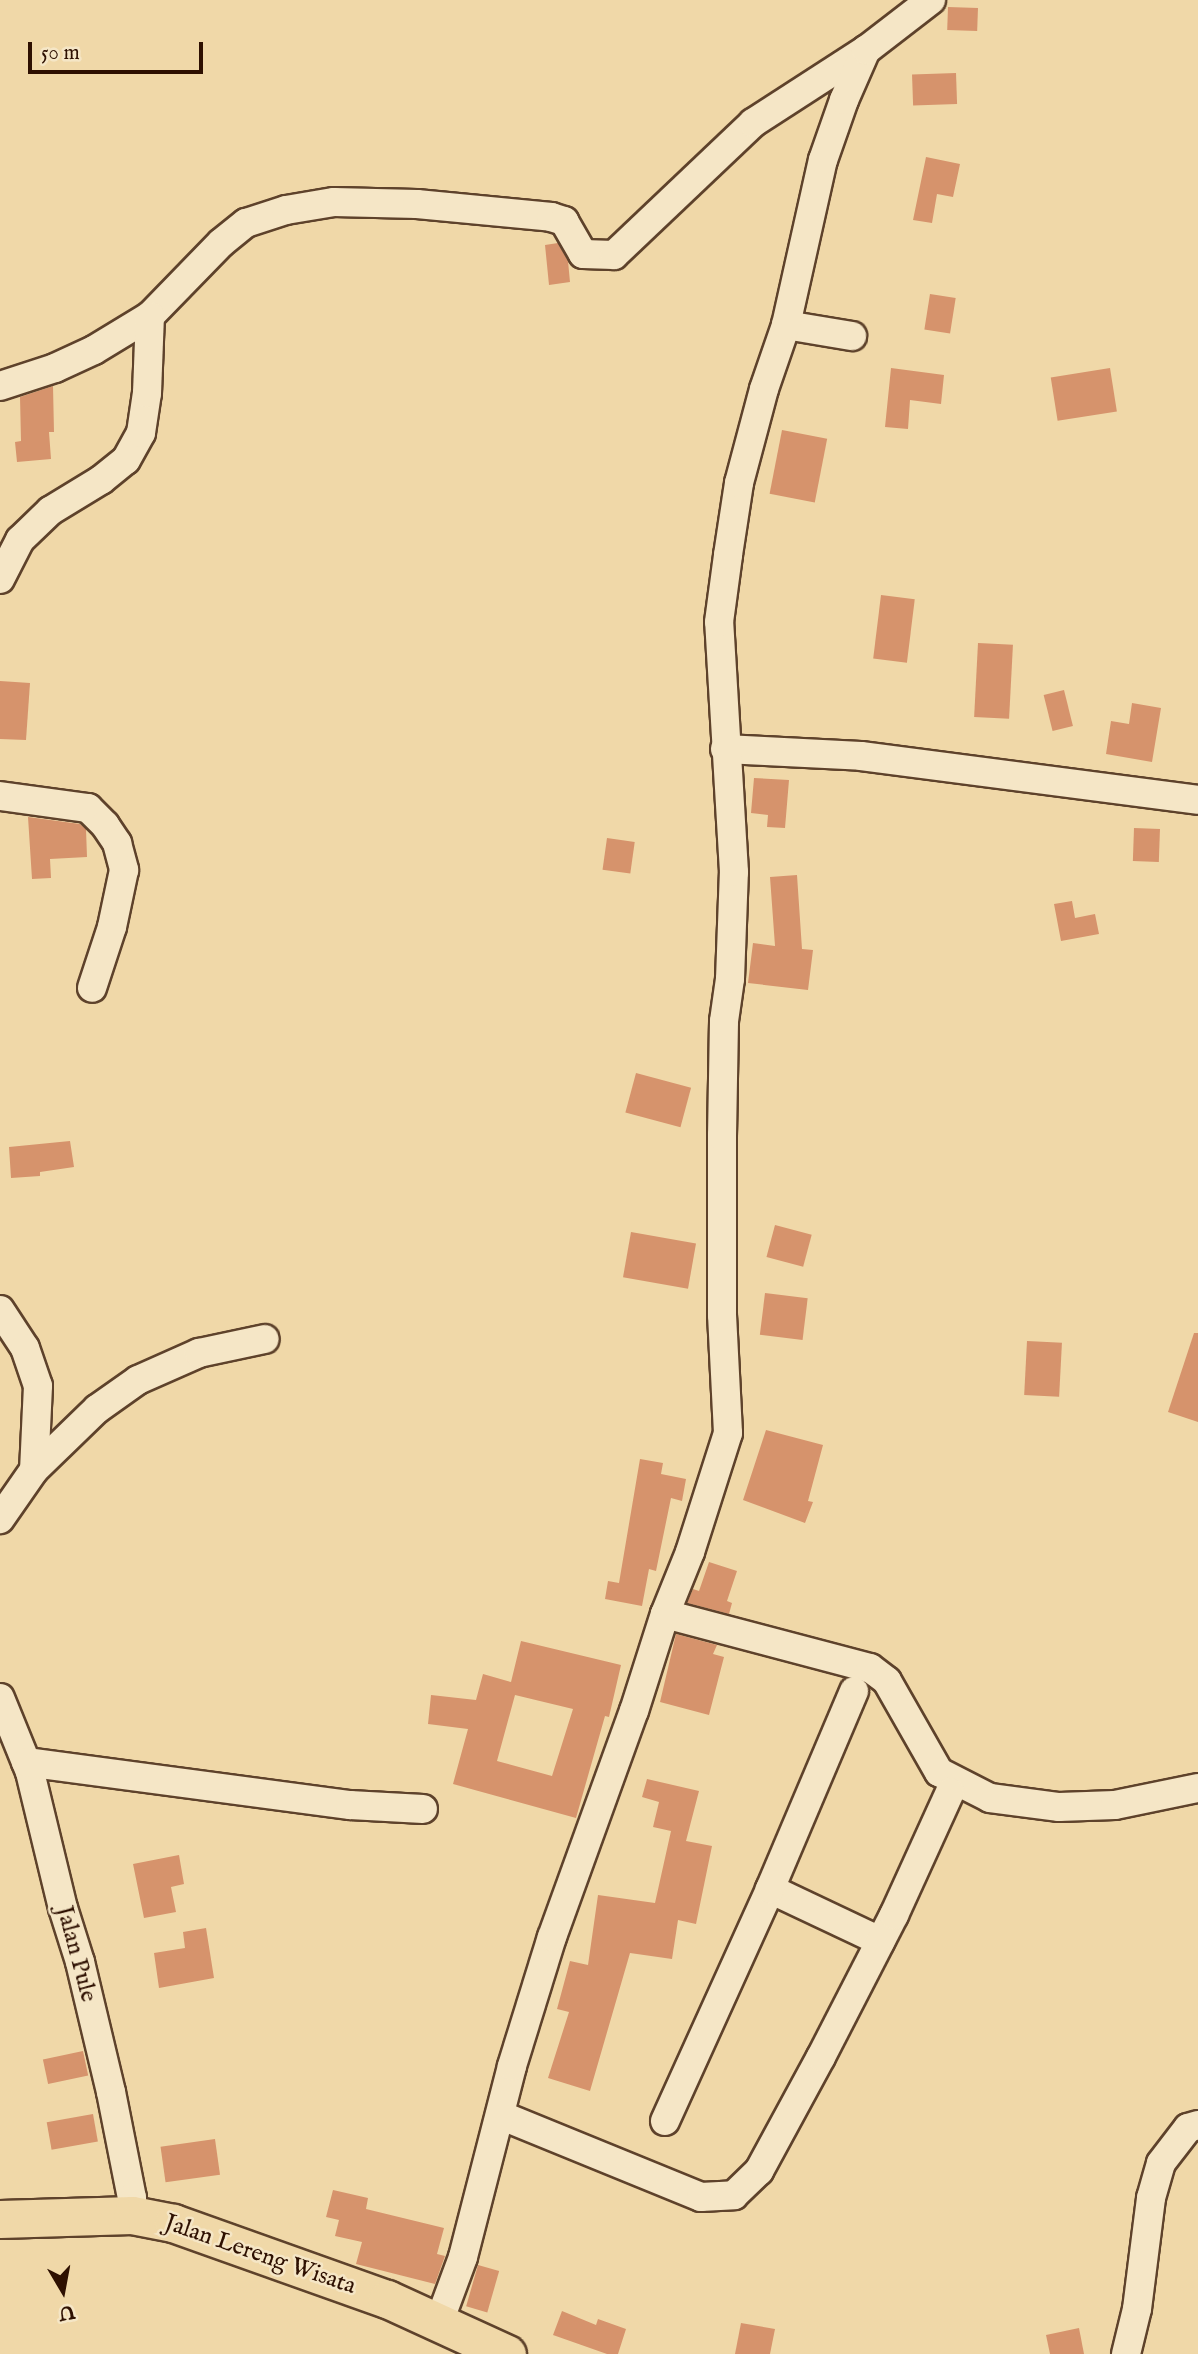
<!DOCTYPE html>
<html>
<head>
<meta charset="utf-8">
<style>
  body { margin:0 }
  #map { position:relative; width:1198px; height:2354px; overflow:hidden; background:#f0d8a8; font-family:"IM FELL English",serif }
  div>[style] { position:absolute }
  .building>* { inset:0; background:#d6936c; transform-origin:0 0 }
  .roads { filter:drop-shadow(2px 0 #5e422b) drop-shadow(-2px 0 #5e422b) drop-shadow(0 2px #5e422b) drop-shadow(0 -2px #5e422b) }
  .minor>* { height:28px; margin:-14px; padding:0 14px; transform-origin:14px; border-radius:14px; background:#f5e6c6 }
  .major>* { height:37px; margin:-18.5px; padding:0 18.5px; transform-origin:18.5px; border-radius:18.5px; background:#f0d8a8 }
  span { translate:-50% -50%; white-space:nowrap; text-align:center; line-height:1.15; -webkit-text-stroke:5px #f5e6c6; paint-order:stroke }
  .street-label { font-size:24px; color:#2e1001 }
  .north { position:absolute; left:28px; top:2256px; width:70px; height:70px; -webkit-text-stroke:5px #f5e6c6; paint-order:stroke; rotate:170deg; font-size:19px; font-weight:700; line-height:28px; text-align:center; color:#2e1001 }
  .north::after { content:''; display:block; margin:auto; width:24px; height:32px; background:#2e1001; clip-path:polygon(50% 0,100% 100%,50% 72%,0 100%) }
  .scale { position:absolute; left:28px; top:42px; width:175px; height:32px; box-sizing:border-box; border:4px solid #2e1001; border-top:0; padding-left:9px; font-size:21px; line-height:24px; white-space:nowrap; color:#2e1001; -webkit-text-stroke:5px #f5e6c6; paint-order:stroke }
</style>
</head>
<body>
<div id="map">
  <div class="building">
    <div style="left:948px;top:7px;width:30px;height:23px;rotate:2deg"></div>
    <div style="left:956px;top:73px;width:31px;height:44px;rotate:88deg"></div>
    <div style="clip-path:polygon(926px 157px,960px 164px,953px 197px,937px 194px,932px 223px,913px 220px)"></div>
    <div style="clip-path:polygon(558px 243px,568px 261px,570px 282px,549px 285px,545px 245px)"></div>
    <div style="left:930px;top:294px;width:26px;height:36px;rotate:9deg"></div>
    <div style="clip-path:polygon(891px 368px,944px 375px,941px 404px,910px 400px,908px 429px,885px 427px)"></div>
    <div style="left:1110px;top:368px;width:44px;height:60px;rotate:81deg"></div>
    <div style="clip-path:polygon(53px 386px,54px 432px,49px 432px,51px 459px,17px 462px,15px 442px,21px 441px,20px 397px)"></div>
    <div style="left:782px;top:430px;width:46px;height:65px;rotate:11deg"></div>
    <div style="left:881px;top:595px;width:34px;height:64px;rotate:7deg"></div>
    <div style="left:978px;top:643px;width:35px;height:74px;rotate:3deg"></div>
    <div style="clip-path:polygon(0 681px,30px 683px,26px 740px,0 739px)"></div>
    <div style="left:1064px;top:690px;width:37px;height:21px;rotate:76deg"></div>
    <div style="clip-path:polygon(1132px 703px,1161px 708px,1152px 762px,1106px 754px,1111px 721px,1129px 724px)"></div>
    <div style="clip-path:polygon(754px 778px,789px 780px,785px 828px,767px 827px,768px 815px,751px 813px)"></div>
    <div style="clip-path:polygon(28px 817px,80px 824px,86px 829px,87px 857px,50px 859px,51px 878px,32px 879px)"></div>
    <div style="left:1134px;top:828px;width:26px;height:33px;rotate:2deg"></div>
    <div style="left:607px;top:838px;width:28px;height:32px;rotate:8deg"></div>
    <div style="clip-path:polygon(797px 875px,802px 949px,813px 950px,808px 990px,748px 983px,753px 943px,775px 946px,770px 877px)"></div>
    <div style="clip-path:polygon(1072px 901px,1075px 918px,1095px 914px,1099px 934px,1061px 941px,1054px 904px)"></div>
    <div style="left:636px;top:1073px;width:57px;height:41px;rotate:15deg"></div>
    <div style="clip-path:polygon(70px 1141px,74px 1167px,40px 1172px,40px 1176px,11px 1178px,9px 1147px)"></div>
    <div style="left:775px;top:1225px;width:38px;height:33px;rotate:15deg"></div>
    <div style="left:631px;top:1232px;width:66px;height:46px;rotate:10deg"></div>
    <div style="left:765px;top:1293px;width:43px;height:42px;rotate:7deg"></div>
    <div style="clip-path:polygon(1194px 1333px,1198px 1333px,1198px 1422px,1168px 1412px)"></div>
    <div style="left:1027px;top:1341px;width:35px;height:54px;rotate:3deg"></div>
    <div style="clip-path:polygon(766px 1430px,823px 1445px,808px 1501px,813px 1502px,805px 1523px,743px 1500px)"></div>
    <div style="clip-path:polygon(640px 1459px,663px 1463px,661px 1474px,686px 1479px,682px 1501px,671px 1498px,656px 1571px,649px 1569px,642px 1606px,605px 1599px,608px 1581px,619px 1583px)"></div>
    <div style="clip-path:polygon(709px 1562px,737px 1571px,727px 1601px,732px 1603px,729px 1614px,687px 1603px,693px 1589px,699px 1591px)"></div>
    <div style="clip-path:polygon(676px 1634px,717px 1645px,713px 1654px,724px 1657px,709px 1715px,660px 1702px)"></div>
    <div style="clip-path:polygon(evenodd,521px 1641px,621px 1665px,609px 1717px,605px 1716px,576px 1818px,453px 1784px,468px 1729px,428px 1724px,431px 1695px,476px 1700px,483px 1674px,511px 1682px,521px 1641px,515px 1695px,573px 1709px,552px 1776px,497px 1761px,515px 1695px)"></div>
    <div style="clip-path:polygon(647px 1779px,699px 1791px,686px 1841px,712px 1846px,696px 1924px,678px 1920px,672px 1959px,630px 1953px,590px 2091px,548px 2078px,569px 2012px,557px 2009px,570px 1961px,588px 1965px,598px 1895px,655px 1903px,671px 1831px,653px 1827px,659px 1802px,642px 1797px)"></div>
    <div style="clip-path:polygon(179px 1855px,184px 1884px,171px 1887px,176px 1912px,144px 1918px,133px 1864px)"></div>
    <div style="clip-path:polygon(206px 1928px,214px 1978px,159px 1988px,154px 1953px,185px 1948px,183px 1932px)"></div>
    <div style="left:83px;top:2051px;width:25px;height:41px;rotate:78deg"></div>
    <div style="left:93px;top:2114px;width:28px;height:47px;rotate:80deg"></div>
    <div style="left:215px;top:2139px;width:36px;height:55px;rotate:82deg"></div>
    <div style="clip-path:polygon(333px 2190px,368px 2198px,366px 2209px,444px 2228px,437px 2254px,445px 2256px,435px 2284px,356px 2264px,362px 2242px,335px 2236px,339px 2220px,326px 2217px)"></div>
    <div style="left:478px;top:2265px;width:22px;height:43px;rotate:16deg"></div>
    <div style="clip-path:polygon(562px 2311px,596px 2325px,598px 2319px,626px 2329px,618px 2354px,607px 2354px,553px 2335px)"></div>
    <div style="clip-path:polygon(741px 2323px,775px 2329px,770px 2354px,735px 2354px)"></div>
    <div style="clip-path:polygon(1079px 2328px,1084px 2354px,1050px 2354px,1046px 2335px)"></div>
  </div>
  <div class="roads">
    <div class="minor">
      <div style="left:786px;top:325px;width:67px;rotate:9.5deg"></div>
      <div style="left:0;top:386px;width:58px;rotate:-18.1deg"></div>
      <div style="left:55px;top:368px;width:43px;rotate:-24.8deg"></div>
      <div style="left:94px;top:350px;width:66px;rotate:-31.3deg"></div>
      <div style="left:150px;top:316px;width:102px;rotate:-45.8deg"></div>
      <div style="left:221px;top:243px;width:32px;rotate:-39deg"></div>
      <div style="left:246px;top:223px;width:42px;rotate:-18deg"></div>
      <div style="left:286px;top:210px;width:49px;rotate:-9.5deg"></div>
      <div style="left:334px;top:202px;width:83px;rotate:1.4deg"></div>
      <div style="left:417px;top:204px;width:135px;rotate:5.5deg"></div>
      <div style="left:551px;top:217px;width:14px;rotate:17deg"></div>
      <div style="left:564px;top:221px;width:38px;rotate:60deg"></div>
      <div style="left:583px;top:254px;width:31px;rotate:2deg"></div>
      <div style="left:614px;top:255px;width:192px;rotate:-43.5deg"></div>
      <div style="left:753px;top:123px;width:135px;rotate:-32.9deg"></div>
      <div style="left:0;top:579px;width:44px;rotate:-62.9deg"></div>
      <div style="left:20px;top:540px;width:42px;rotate:-44deg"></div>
      <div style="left:50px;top:511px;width:60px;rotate:-31.3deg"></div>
      <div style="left:101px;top:480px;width:32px;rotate:-39deg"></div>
      <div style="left:126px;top:460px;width:31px;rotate:-61deg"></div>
      <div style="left:141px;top:433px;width:40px;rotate:-81.5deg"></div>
      <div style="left:147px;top:393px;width:77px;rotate:-87.8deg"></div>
      <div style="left:725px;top:749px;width:136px;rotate:2.9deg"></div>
      <div style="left:861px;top:756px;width:340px;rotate:7.4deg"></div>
      <div style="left:0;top:796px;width:89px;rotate:7.8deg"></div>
      <div style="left:88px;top:808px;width:24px;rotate:45deg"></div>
      <div style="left:105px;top:825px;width:22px;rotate:56deg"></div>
      <div style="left:117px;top:843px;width:28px;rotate:75deg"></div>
      <div style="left:124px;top:870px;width:58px;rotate:101.9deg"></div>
      <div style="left:112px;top:927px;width:64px;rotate:108.2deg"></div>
      <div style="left:0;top:1310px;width:45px;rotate:56.7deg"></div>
      <div style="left:25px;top:1348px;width:40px;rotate:71.1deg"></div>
      <div style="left:38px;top:1386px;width:84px;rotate:92.7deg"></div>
      <div style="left:34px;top:1470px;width:60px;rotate:124.8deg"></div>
      <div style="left:34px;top:1470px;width:88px;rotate:-44.1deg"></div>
      <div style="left:97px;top:1409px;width:50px;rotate:-35.3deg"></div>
      <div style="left:138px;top:1380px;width:67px;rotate:-23.9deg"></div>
      <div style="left:199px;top:1353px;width:67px;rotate:-12deg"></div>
      <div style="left:665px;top:1614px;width:212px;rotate:14.8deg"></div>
      <div style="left:870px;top:1668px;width:21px;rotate:37deg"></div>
      <div style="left:887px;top:1681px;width:105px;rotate:60.3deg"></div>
      <div style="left:939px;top:1772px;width:57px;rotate:27deg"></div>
      <div style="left:990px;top:1798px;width:70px;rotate:7.4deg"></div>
      <div style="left:1059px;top:1807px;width:56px;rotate:-2deg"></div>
      <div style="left:1115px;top:1805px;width:85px;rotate:-11.6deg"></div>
      <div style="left:0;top:1698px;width:80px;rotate:67.9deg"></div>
      <div style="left:30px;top:1772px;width:140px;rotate:76.4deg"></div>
      <div style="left:63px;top:1908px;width:57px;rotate:72.5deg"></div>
      <div style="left:80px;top:1962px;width:134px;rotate:76.6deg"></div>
      <div style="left:111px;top:2092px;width:108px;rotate:78.8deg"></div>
      <div style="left:132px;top:2198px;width:17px;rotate:90deg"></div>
      <div style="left:26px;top:1762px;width:327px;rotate:7.6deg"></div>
      <div style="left:350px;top:1805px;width:73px;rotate:3.1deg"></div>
      <div style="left:770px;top:1889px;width:122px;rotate:25.3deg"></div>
      <div style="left:500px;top:2115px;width:217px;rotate:22.2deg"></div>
      <div style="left:701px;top:2197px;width:33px;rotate:-3deg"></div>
      <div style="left:734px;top:2195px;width:35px;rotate:-44deg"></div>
      <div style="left:759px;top:2171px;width:130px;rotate:-61.5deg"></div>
      <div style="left:821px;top:2057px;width:160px;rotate:-62.8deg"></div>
      <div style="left:894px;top:1915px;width:135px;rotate:-65.5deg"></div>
      <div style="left:665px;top:2121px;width:255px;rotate:-65.6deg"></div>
      <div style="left:770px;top:1889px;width:215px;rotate:-67deg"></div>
      <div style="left:439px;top:2322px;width:69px;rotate:-69.7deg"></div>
      <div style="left:463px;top:2257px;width:197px;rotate:-75.6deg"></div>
      <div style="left:512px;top:2066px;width:135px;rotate:-72.8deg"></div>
      <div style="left:552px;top:1937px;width:240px;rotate:-70.1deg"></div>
      <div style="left:634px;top:1711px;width:102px;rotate:-72.3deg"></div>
      <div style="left:665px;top:1614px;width:67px;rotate:-68deg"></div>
      <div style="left:690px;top:1552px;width:125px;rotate:-72.3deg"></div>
      <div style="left:728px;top:1433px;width:118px;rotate:-92.9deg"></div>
      <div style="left:722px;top:1315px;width:179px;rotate:-90deg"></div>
      <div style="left:722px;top:1136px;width:115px;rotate:-89deg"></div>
      <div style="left:724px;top:1021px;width:42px;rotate:-81.9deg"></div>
      <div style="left:730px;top:979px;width:107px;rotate:-87.9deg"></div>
      <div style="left:734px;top:872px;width:250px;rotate:-93.4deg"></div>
      <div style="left:719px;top:622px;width:68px;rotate:-82.3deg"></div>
      <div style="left:728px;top:555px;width:73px;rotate:-81.3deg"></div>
      <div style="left:739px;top:483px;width:97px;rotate:-75.1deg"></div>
      <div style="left:764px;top:389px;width:68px;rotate:-71deg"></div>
      <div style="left:786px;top:325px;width:169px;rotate:-77.4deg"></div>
      <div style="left:823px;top:160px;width:64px;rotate:-70.7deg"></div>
      <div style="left:844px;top:100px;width:55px;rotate:-66.3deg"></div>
      <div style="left:866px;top:50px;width:82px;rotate:-37.6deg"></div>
      <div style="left:1126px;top:2354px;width:46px;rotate:-76.3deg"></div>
      <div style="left:1137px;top:2309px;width:112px;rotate:-82.8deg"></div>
      <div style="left:1151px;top:2198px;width:36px;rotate:-74deg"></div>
      <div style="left:1161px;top:2163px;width:44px;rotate:-52.4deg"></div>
      <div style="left:1188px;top:2128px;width:10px;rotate:-17deg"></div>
    </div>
    <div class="major">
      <div style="left:0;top:2219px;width:132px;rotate:-1.7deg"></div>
      <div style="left:132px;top:2215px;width:42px;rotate:11deg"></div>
      <div style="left:173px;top:2223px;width:227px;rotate:19.6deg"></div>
      <div style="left:387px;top:2299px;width:132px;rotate:24.6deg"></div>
    </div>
  </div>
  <div class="street-label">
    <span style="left:76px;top:1954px;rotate:75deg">Jalan Pule</span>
    <span style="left:260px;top:2255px;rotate:19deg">Jalan Lereng Wisata</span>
  </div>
  <div class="north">U</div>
  <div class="scale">50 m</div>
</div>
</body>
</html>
